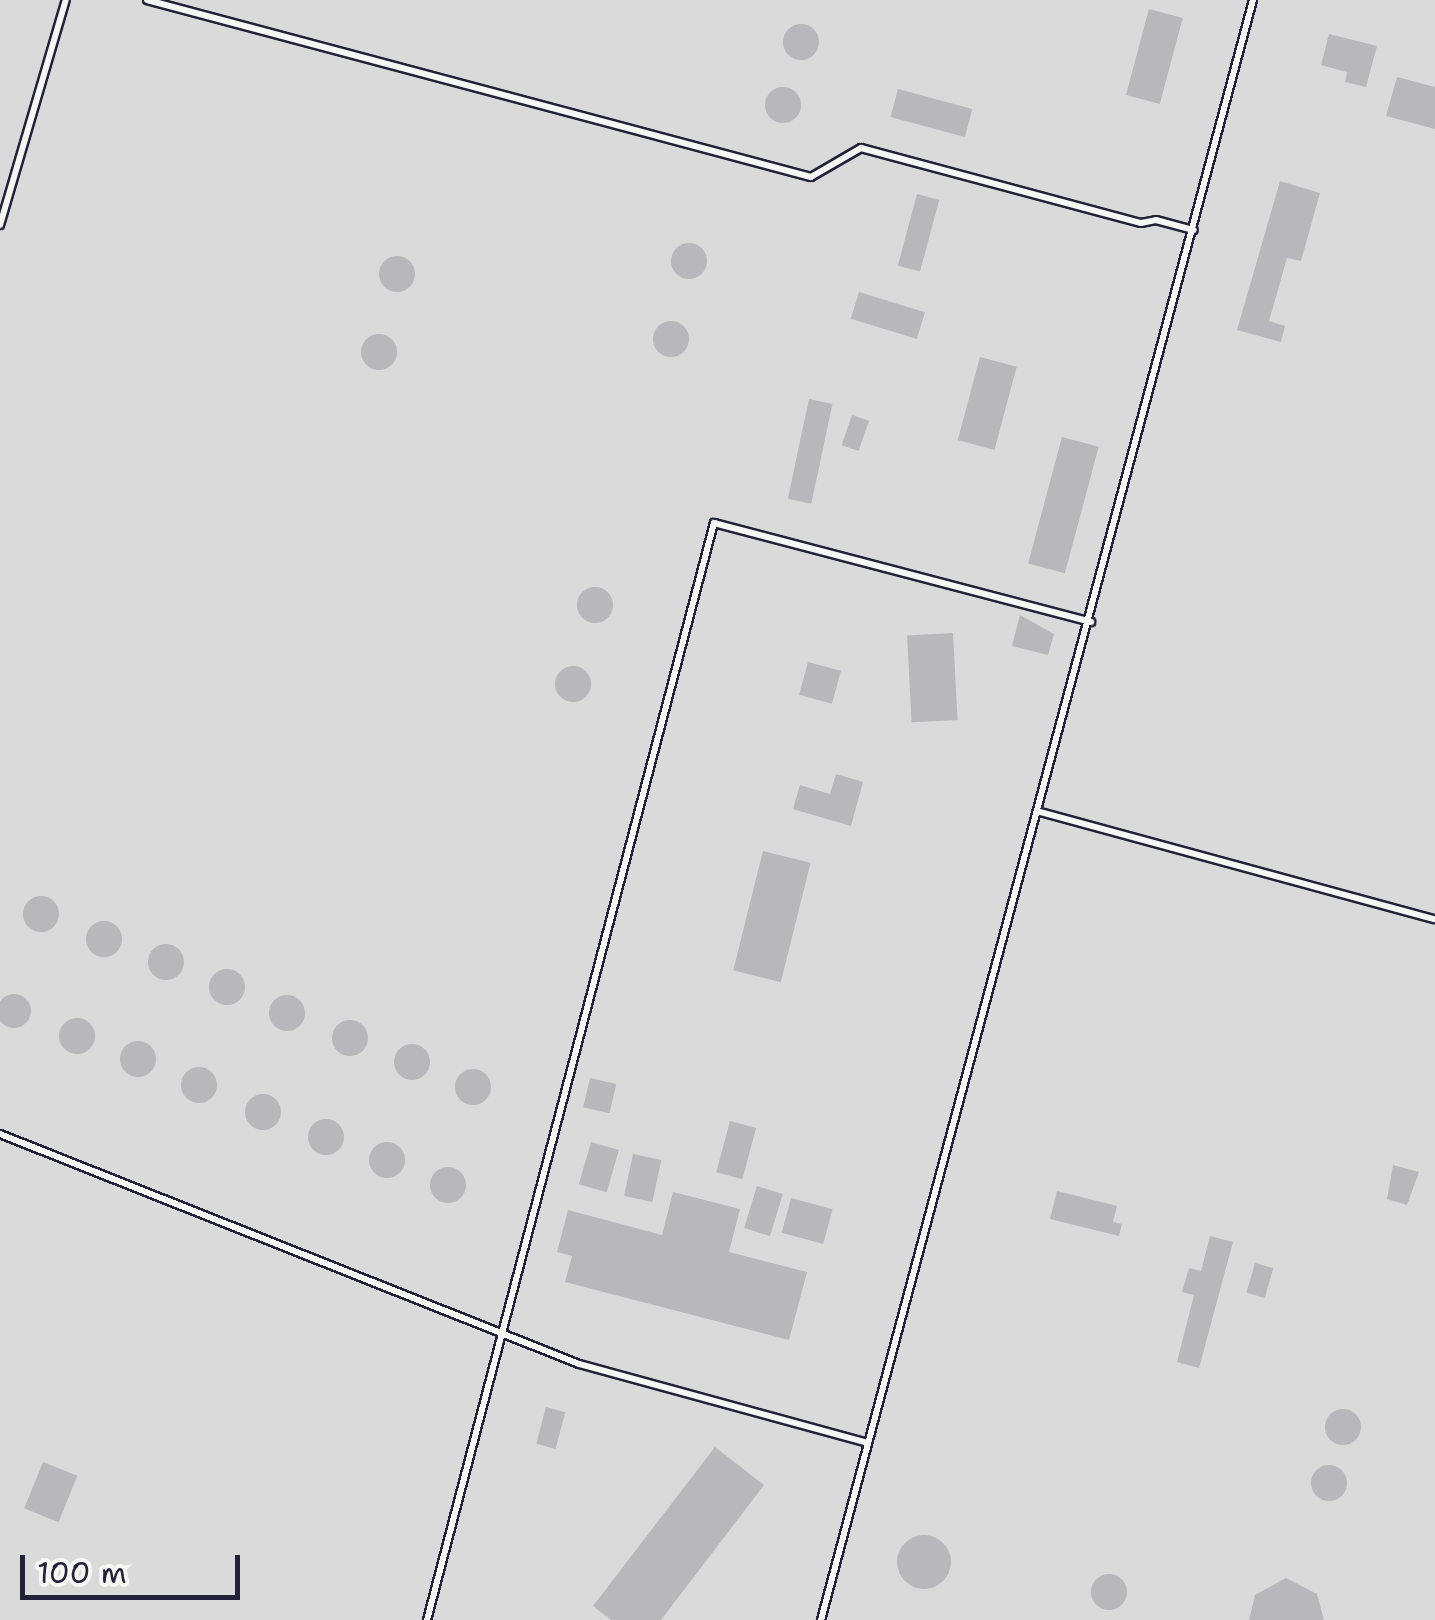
<!DOCTYPE html>
<html>
<head>
<meta charset="utf-8">
<style>
  body { margin:0 }
  #map { position:relative; width:1435px; height:1620px; overflow:hidden; background:#e9e9e7; font-family:"Shantell Sans",sans-serif }
  div>[style] { position:absolute }
  .built>* { inset:0; background:#dadada; transform-origin:0 0 }
  .building>* { inset:0; background:#b8b8bc; transform-origin:0 0 }
  .round { border-radius:50% }
  .roads { filter:drop-shadow(2px 0 #22223b) drop-shadow(-2px 0 #22223b) drop-shadow(0 2px #22223b) drop-shadow(0 -2px #22223b) }
  .lane>* { height:6px; margin:-3px; padding:0 3px; transform-origin:3px; border-radius:3px; background:#f6f6f2 }
  span { translate:-50% -50%; white-space:nowrap; text-align:center; line-height:1.15; -webkit-text-stroke:9px #f6f6f2; paint-order:stroke }
  .scale { position:absolute; left:20px; top:1555px; width:220px; height:45px; box-sizing:border-box; border:5px solid #22223b; border-top:0; padding-left:12px; font-size:30px; line-height:35px; white-space:nowrap; color:#22223b; -webkit-text-stroke:8px #f6f6f2; paint-order:stroke }
</style>
</head>
<body>
<div id="map">
  <div class="built">
    <div style="left:0;top:0;width:1435px;height:1620px"></div>
  </div>
  <div class="building">
    <div style="left:1149px;top:9px;width:35px;height:89px;rotate:15deg"></div>
    <div class="round" style="left:783px;top:24px;width:36px;height:36px"></div>
    <div style="clip-path:polygon(1329px 34px,1377px 46px,1366px 87px,1345px 82px,1347px 72px,1321px 65px)"></div>
    <div style="clip-path:polygon(1397px 77px,1435px 87px,1435px 129px,1386px 116px)"></div>
    <div class="round" style="left:765px;top:87px;width:36px;height:36px"></div>
    <div style="left:898px;top:89px;width:77px;height:29px;rotate:15deg"></div>
    <div style="clip-path:polygon(1280px 181px,1320px 193px,1301px 261px,1287px 258px,1269px 321px,1285px 326px,1281px 342px,1237px 330px)"></div>
    <div style="left:917px;top:194px;width:23px;height:74px;rotate:15deg"></div>
    <div class="round" style="left:671px;top:243px;width:36px;height:36px"></div>
    <div class="round" style="left:379px;top:256px;width:36px;height:36px"></div>
    <div style="left:859px;top:292px;width:69px;height:28px;rotate:17deg"></div>
    <div class="round" style="left:653px;top:321px;width:36px;height:36px"></div>
    <div class="round" style="left:361px;top:334px;width:36px;height:36px"></div>
    <div style="left:980px;top:357px;width:38px;height:86px;rotate:15deg"></div>
    <div style="left:809px;top:399px;width:24px;height:102px;rotate:12deg"></div>
    <div style="left:852px;top:415px;width:18px;height:32px;rotate:19deg"></div>
    <div style="left:1062px;top:437px;width:38px;height:131px;rotate:15deg"></div>
    <div class="round" style="left:577px;top:587px;width:36px;height:36px"></div>
    <div style="clip-path:polygon(1020px 615px,1054px 634px,1048px 655px,1012px 646px)"></div>
    <div style="left:953px;top:633px;width:87px;height:46px;rotate:87deg"></div>
    <div style="left:808px;top:662px;width:34px;height:34px;rotate:15deg"></div>
    <div class="round" style="left:555px;top:666px;width:36px;height:36px"></div>
    <div style="clip-path:polygon(836px 774px,863px 782px,851px 826px,793px 809px,800px 785px,830px 794px)"></div>
    <div style="left:763px;top:851px;width:49px;height:123px;rotate:14deg"></div>
    <div class="round" style="left:23px;top:896px;width:36px;height:36px"></div>
    <div class="round" style="left:86px;top:921px;width:36px;height:36px"></div>
    <div class="round" style="left:148px;top:944px;width:36px;height:36px"></div>
    <div class="round" style="left:209px;top:969px;width:36px;height:36px"></div>
    <div class="round" style="left:-3px;top:994px;width:34px;height:34px"></div>
    <div class="round" style="left:269px;top:995px;width:36px;height:36px"></div>
    <div class="round" style="left:59px;top:1018px;width:36px;height:36px"></div>
    <div class="round" style="left:332px;top:1020px;width:36px;height:36px"></div>
    <div class="round" style="left:120px;top:1041px;width:36px;height:36px"></div>
    <div class="round" style="left:394px;top:1044px;width:36px;height:36px"></div>
    <div class="round" style="left:181px;top:1067px;width:36px;height:36px"></div>
    <div class="round" style="left:455px;top:1069px;width:36px;height:36px"></div>
    <div style="left:590px;top:1078px;width:27px;height:30px;rotate:13deg"></div>
    <div class="round" style="left:245px;top:1094px;width:36px;height:36px"></div>
    <div class="round" style="left:308px;top:1119px;width:36px;height:36px"></div>
    <div style="left:730px;top:1121px;width:27px;height:53px;rotate:15deg"></div>
    <div style="left:591px;top:1142px;width:29px;height:44px;rotate:16deg"></div>
    <div class="round" style="left:369px;top:1142px;width:36px;height:36px"></div>
    <div style="left:633px;top:1154px;width:29px;height:43px;rotate:12deg"></div>
    <div style="clip-path:polygon(1393px 1165px,1419px 1172px,1407px 1205px,1387px 1199px)"></div>
    <div class="round" style="left:430px;top:1167px;width:36px;height:36px"></div>
    <div style="left:757px;top:1186px;width:27px;height:44px;rotate:17deg"></div>
    <div style="clip-path:polygon(1057px 1191px,1117px 1206px,1113px 1222px,1122px 1224px,1119px 1236px,1050px 1219px)"></div>
    <div style="clip-path:polygon(673px 1192px,740px 1209px,729px 1252px,807px 1272px,789px 1340px,565px 1282px,572px 1256px,557px 1252px,568px 1210px,662px 1235px)"></div>
    <div style="left:791px;top:1198px;width:43px;height:36px;rotate:15deg"></div>
    <div style="clip-path:polygon(1210px 1236px,1233px 1242px,1199px 1368px,1177px 1362px,1194px 1295px,1182px 1292px,1189px 1268px,1201px 1271px)"></div>
    <div style="left:1255px;top:1263px;width:19px;height:31px;rotate:16deg"></div>
    <div style="left:546px;top:1407px;width:20px;height:38px;rotate:15deg"></div>
    <div class="round" style="left:1325px;top:1409px;width:36px;height:36px"></div>
    <div style="clip-path:polygon(715px 1447px,764px 1485px,661px 1620px,611px 1620px,593px 1606px)"></div>
    <div style="left:43px;top:1462px;width:37px;height:50px;rotate:22deg"></div>
    <div class="round" style="left:1311px;top:1465px;width:36px;height:36px"></div>
    <div class="round" style="left:897px;top:1535px;width:54px;height:54px"></div>
    <div class="round" style="left:1091px;top:1574px;width:36px;height:36px"></div>
    <div style="clip-path:polygon(1286px 1578px,1317px 1594px,1324px 1620px,1249px 1620px,1255px 1595px)"></div>
  </div>
  <div class="roads">
    <div class="lane">
      <div style="left:147px;top:0;width:687px;rotate:14.93deg"></div>
      <div style="left:811px;top:177px;width:58px;rotate:-30.1deg"></div>
      <div style="left:861px;top:148px;width:290px;rotate:15deg"></div>
      <div style="left:1141px;top:223px;width:15px;rotate:-11deg"></div>
      <div style="left:1156px;top:220px;width:39px;rotate:15deg"></div>
      <div style="left:0;top:225px;width:234px;rotate:-73.7deg"></div>
      <div style="left:1040px;top:812px;width:409px;rotate:15.2deg"></div>
      <div style="left:0;top:1134px;width:623px;rotate:21.66deg"></div>
      <div style="left:579px;top:1364px;width:299px;rotate:15.3deg"></div>
      <div style="left:427px;top:1620px;width:1134px;rotate:-75.34deg"></div>
      <div style="left:714px;top:523px;width:390px;rotate:14.7deg"></div>
      <div style="left:821px;top:1620px;width:1677px;rotate:-75.07deg"></div>
    </div>
  </div>
  <div class="scale">100 m</div>
</div>
</body>
</html>
